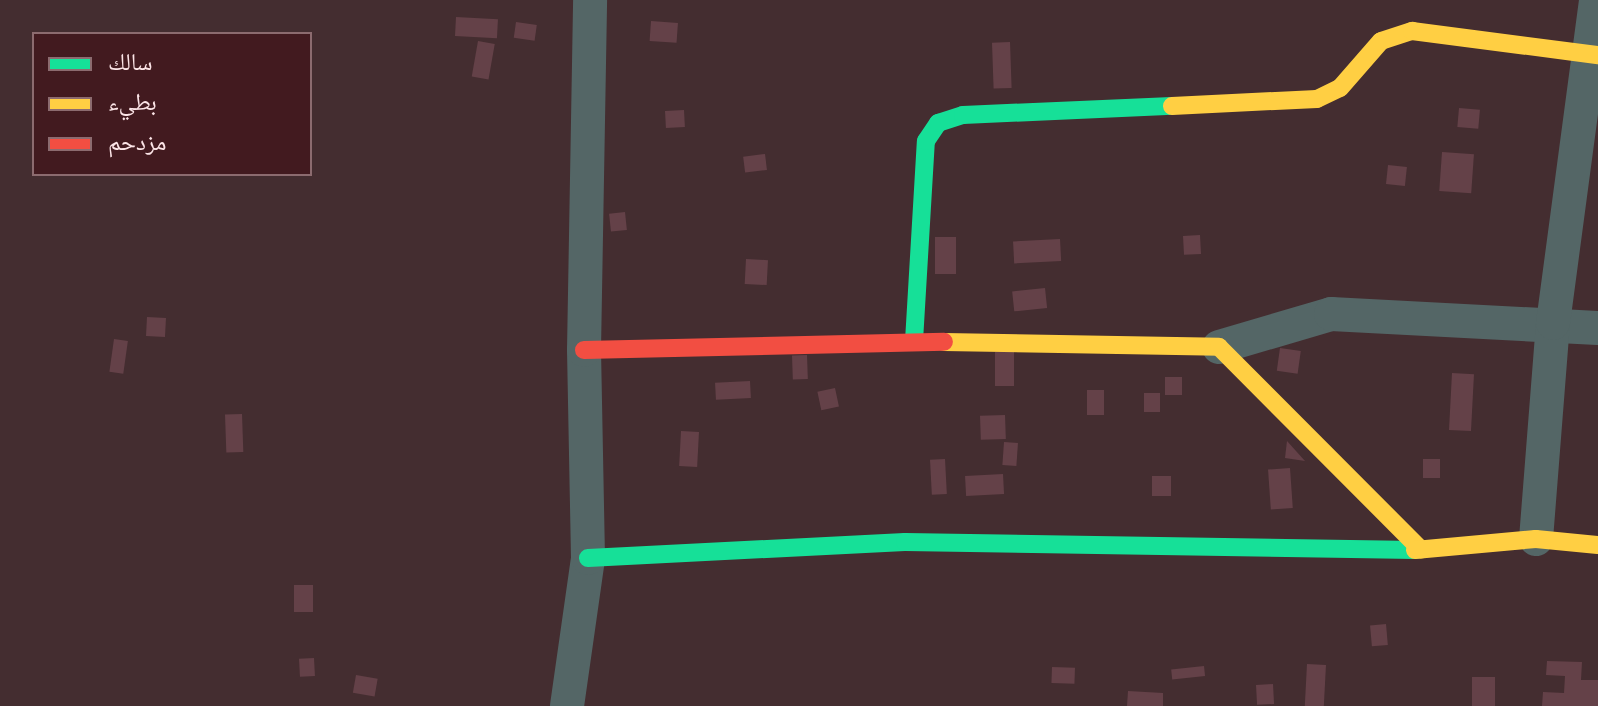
<!DOCTYPE html>
<html>
<head>
<meta charset="utf-8">
<style>
  body { margin:0 }
  #map { position:relative; width:1598px; height:706px; overflow:hidden; background:#442d30; font-family:"Source Sans 3","Noto Naskh Arabic",sans-serif }
  div>[style] { position:absolute }
  .building>* { inset:0; background:#644148; transform-origin:0 0 }
  .street>* { height:34px; margin:-17px; padding:0 17px; transform-origin:17px; border-radius:17px; background:#546666 }
  .fast>* { height:18px; margin:-9px; padding:0 9px; transform-origin:9px; border-radius:9px; background:#16e098 }
  .slow>* { height:18px; margin:-9px; padding:0 9px; transform-origin:9px; border-radius:9px; background:#ffcf43 }
  .jam>* { height:18px; margin:-9px; padding:0 9px; transform-origin:9px; border-radius:9px; background:#f24e42 }
  span { translate:-50% -50%; white-space:nowrap; text-align:center; line-height:1.15; -webkit-text-stroke:6px #421a1f; paint-order:stroke }
  .legend { position:absolute; left:32px; top:32px; width:280px; height:144px; box-sizing:border-box; background:#421a1f; border:2px solid #8c6b6f; margin:0; padding:10px 14px; list-style:none; font-size:24px; color:#fce5e7 }
  .legend li { display:flex; align-items:center; gap:16px; height:40px }
  .legend b { width:40px; border:2px solid #8c6b6f }
</style>
</head>
<body>
<div id="map">
  <div class="building">
    <div style="left:456px;top:17px;width:42px;height:19px;rotate:3deg"></div>
    <div style="left:651px;top:21px;width:27px;height:20px;rotate:4deg"></div>
    <div style="left:516px;top:22px;width:21px;height:16px;rotate:8deg"></div>
    <div style="left:478px;top:41px;width:17px;height:36px;rotate:10deg"></div>
    <div style="left:1010px;top:42px;width:46px;height:18px;rotate:88deg"></div>
    <div style="left:1459px;top:108px;width:21px;height:19px;rotate:5deg"></div>
    <div style="left:684px;top:110px;width:17px;height:19px;rotate:87deg"></div>
    <div style="left:1442px;top:152px;width:32px;height:39px;rotate:4deg"></div>
    <div style="left:765px;top:154px;width:16px;height:22px;rotate:83deg"></div>
    <div style="left:1388px;top:165px;width:19px;height:19px;rotate:6deg"></div>
    <div style="left:625px;top:212px;width:18px;height:16px;rotate:84deg"></div>
    <div style="left:1200px;top:235px;width:19px;height:17px;rotate:87deg"></div>
    <div style="left:935px;top:237px;width:21px;height:37px"></div>
    <div style="left:1060px;top:239px;width:22px;height:47px;rotate:87deg"></div>
    <div style="left:746px;top:259px;width:22px;height:25px;rotate:3deg"></div>
    <div style="left:1045px;top:288px;width:20px;height:33px;rotate:84deg"></div>
    <div style="left:147px;top:317px;width:19px;height:19px;rotate:3deg"></div>
    <div style="left:114px;top:339px;width:14px;height:33px;rotate:8deg"></div>
    <div style="left:1280px;top:348px;width:21px;height:23px;rotate:8deg"></div>
    <div style="left:995px;top:352px;width:19px;height:34px"></div>
    <div style="left:807px;top:355px;width:24px;height:15px;rotate:88deg"></div>
    <div style="left:1452px;top:373px;width:22px;height:57px;rotate:3deg"></div>
    <div style="left:1165px;top:377px;width:17px;height:18px"></div>
    <div style="left:750px;top:381px;width:17px;height:35px;rotate:87deg"></div>
    <div style="left:835px;top:388px;width:19px;height:18px;rotate:78deg"></div>
    <div style="left:1087px;top:390px;width:17px;height:25px"></div>
    <div style="left:1160px;top:393px;width:19px;height:16px;rotate:90deg"></div>
    <div style="left:242px;top:414px;width:38px;height:17px;rotate:88deg"></div>
    <div style="left:1005px;top:415px;width:24px;height:25px;rotate:88deg"></div>
    <div style="left:681px;top:431px;width:18px;height:35px;rotate:3deg"></div>
    <div style="clip-path:polygon(1287px 441px,1305px 461px,1285px 458px)"></div>
    <div style="left:1004px;top:442px;width:14px;height:23px;rotate:4deg"></div>
    <div style="left:945px;top:459px;width:35px;height:15px;rotate:87deg"></div>
    <div style="left:1423px;top:459px;width:17px;height:19px"></div>
    <div style="left:1290px;top:468px;width:40px;height:22px;rotate:86deg"></div>
    <div style="left:1003px;top:474px;width:20px;height:38px;rotate:87deg"></div>
    <div style="left:1152px;top:476px;width:19px;height:20px"></div>
    <div style="left:294px;top:585px;width:19px;height:27px"></div>
    <div style="left:1386px;top:624px;width:21px;height:16px;rotate:85deg"></div>
    <div style="left:314px;top:658px;width:18px;height:15px;rotate:87deg"></div>
    <div style="clip-path:polygon(1547px 661px,1582px 662px,1581px 680px,1598px 680px,1598px 706px,1542px 706px,1543px 692px,1564px 693px,1565px 676px,1546px 675px)"></div>
    <div style="left:1307px;top:664px;width:19px;height:42px;rotate:3deg"></div>
    <div style="left:1204px;top:666px;width:10px;height:33px;rotate:84deg"></div>
    <div style="left:1052px;top:667px;width:23px;height:16px;rotate:2deg"></div>
    <div style="left:356px;top:675px;width:22px;height:18px;rotate:10deg"></div>
    <div style="left:1472px;top:677px;width:23px;height:29px"></div>
    <div style="left:1273px;top:684px;width:20px;height:17px;rotate:87deg"></div>
    <div style="clip-path:polygon(1128px 691px,1163px 693px,1163px 706px,1127px 706px)"></div>
  </div>
  <div class="street">
    <div style="left:1219px;top:347px;width:117px;rotate:-16.4deg"></div>
    <div style="left:1331px;top:314px;width:267px;rotate:3deg"></div>
    <div style="left:1536px;top:539px;width:217px;rotate:-85.5deg"></div>
    <div style="left:1553px;top:323px;width:326px;rotate:-82.4deg"></div>
    <div style="left:567px;top:706px;width:149px;rotate:-81.9deg"></div>
    <div style="left:588px;top:558px;width:208px;rotate:-91.1deg"></div>
    <div style="left:584px;top:350px;width:350px;rotate:-89deg"></div>
  </div>
  <div class="fast">
    <div style="left:914px;top:341px;width:200px;rotate:-86.6deg"></div>
    <div style="left:926px;top:141px;width:22px;rotate:-56deg"></div>
    <div style="left:938px;top:123px;width:26px;rotate:-18deg"></div>
    <div style="left:963px;top:115px;width:209px;rotate:-2.5deg"></div>
    <div style="left:588px;top:558px;width:317px;rotate:-2.9deg"></div>
    <div style="left:905px;top:542px;width:510px;rotate:0.9deg"></div>
  </div>
  <div class="slow">
    <div style="left:1172px;top:106px;width:145px;rotate:-2.8deg"></div>
    <div style="left:1317px;top:99px;width:25px;rotate:-26deg"></div>
    <div style="left:1340px;top:88px;width:62px;rotate:-48.9deg"></div>
    <div style="left:1381px;top:41px;width:33px;rotate:-18deg"></div>
    <div style="left:1412px;top:31px;width:188px;rotate:7.4deg"></div>
    <div style="left:944px;top:342px;width:275px;rotate:1deg"></div>
    <div style="left:1219px;top:347px;width:286px;rotate:45.1deg"></div>
    <div style="left:1415px;top:550px;width:121px;rotate:-5.2deg"></div>
    <div style="left:1536px;top:539px;width:62px;rotate:5.5deg"></div>
  </div>
  <div class="jam">
    <div style="left:584px;top:350px;width:360px;rotate:-1.3deg"></div>
  </div>
  <ul class="legend">
  <li><b style="height:10px;background:#16e098"></b>سالك</li>
  <li><b style="height:10px;background:#ffcf43"></b>بطيء</li>
  <li><b style="height:10px;background:#f24e42"></b>مزدحم</li>
  </ul>
</div>
</body>
</html>
